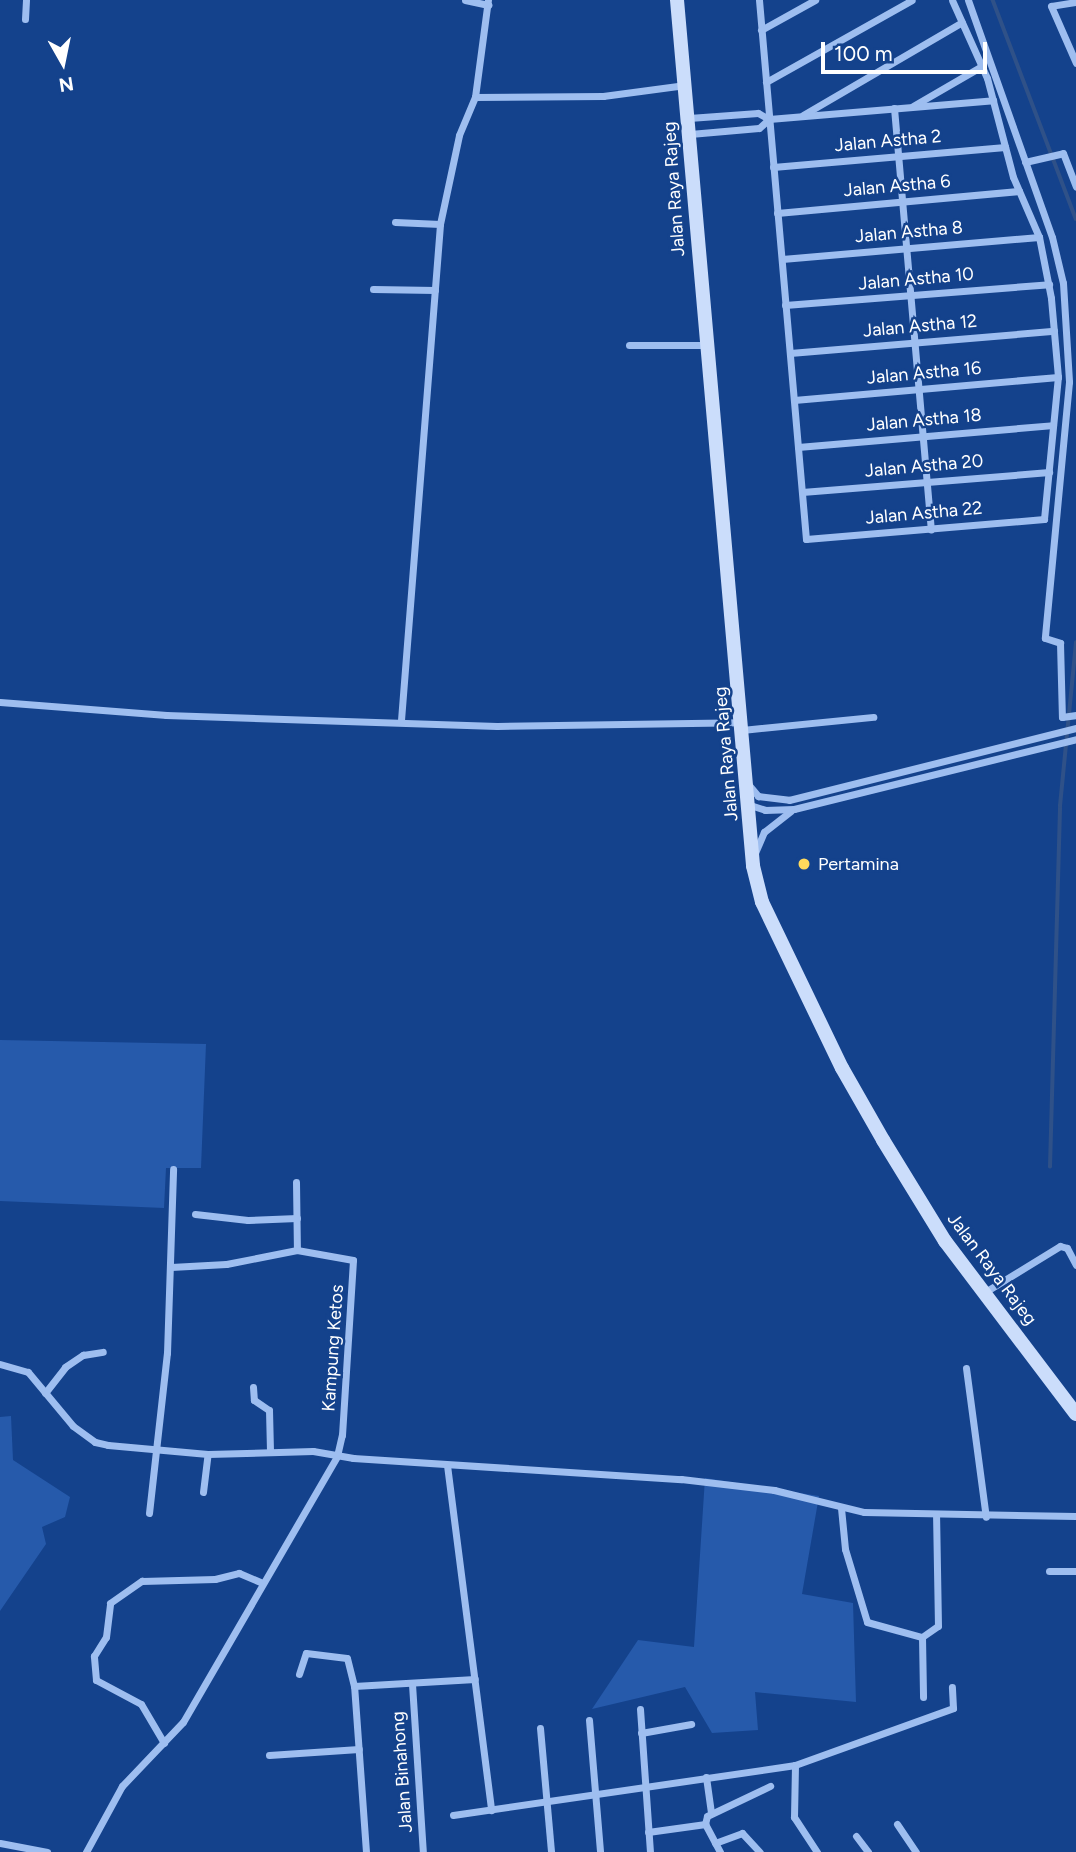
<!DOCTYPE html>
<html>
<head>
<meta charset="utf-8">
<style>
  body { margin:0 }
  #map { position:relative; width:1076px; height:1852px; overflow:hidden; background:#14428c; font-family:Figtree,sans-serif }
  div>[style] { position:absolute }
  .green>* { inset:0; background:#265aab }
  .stream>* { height:3.5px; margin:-1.75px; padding:0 1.75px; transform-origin:1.75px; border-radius:1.75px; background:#2f5188 }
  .street>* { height:7px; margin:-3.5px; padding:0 3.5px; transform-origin:3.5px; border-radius:3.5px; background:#9ebef0 }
  .secondary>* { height:14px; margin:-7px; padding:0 7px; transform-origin:7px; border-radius:7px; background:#cbddfb }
  .dots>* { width:19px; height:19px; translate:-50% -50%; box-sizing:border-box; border:4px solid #14428c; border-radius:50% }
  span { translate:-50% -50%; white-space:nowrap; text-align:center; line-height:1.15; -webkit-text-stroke:5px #14428c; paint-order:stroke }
  .street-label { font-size:18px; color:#fff }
  .poi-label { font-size:18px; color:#fff }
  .left { translate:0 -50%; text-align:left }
  .north { position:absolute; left:28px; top:28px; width:70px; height:70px; -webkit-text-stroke:5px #14428c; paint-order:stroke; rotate:171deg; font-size:19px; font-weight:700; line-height:28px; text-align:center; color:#fff }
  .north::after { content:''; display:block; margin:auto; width:24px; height:32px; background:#fff; clip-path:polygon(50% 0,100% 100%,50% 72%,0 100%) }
  .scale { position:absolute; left:821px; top:42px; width:166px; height:32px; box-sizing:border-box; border:4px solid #fff; border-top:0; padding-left:9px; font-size:21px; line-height:24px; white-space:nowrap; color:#fff; -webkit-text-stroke:5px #14428c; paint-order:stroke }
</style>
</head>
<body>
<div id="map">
  <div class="green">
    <div style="clip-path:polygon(0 1040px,206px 1044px,201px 1168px,166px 1168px,164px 1208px,0 1201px)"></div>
    <div style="clip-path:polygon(11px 1416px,13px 1460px,70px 1497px,65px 1517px,42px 1527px,46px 1544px,0 1611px,0 1417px)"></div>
    <div style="clip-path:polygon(705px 1478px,819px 1496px,802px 1594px,853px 1603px,856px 1702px,755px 1692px,758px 1730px,712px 1733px,685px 1687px,592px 1709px,638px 1640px,694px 1647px)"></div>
  </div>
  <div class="stream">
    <div style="left:993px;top:0;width:234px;rotate:69.2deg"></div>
    <div style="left:1050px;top:1167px;width:361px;rotate:-88.4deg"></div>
    <div style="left:1060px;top:806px;width:164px;rotate:-84.4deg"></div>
  </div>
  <div class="street">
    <div style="left:465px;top:0;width:24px;rotate:12deg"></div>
    <div style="left:759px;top:0;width:541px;rotate:85.02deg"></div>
    <div style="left:806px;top:539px;width:239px;rotate:-4.8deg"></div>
    <div style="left:1044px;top:519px;width:143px;rotate:-84.4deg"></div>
    <div style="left:1058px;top:377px;width:79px;rotate:-95.1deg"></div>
    <div style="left:1051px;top:298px;width:62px;rotate:-101.1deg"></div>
    <div style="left:1039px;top:237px;width:65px;rotate:-113.4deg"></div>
    <div style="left:1013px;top:177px;width:102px;rotate:-104.7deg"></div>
    <div style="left:987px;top:78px;width:85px;rotate:-114.2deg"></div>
    <div style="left:968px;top:0;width:251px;rotate:70.5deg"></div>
    <div style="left:1052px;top:237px;width:47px;rotate:76.6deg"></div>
    <div style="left:1063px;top:283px;width:99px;rotate:86.5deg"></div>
    <div style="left:1069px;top:382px;width:257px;rotate:95.4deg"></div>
    <div style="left:1045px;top:638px;width:16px;rotate:18deg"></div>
    <div style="left:1060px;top:643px;width:74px;rotate:88.5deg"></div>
    <div style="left:1062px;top:717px;width:14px;rotate:-8deg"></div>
    <div style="left:1076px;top:2px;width:25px;rotate:171deg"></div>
    <div style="left:1051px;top:6px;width:62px;rotate:66.3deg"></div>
    <div style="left:25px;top:19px;width:19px;rotate:-87deg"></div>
    <div style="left:761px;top:30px;width:62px;rotate:-29.1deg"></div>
    <div style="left:766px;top:82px;width:167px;rotate:-29.3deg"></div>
    <div style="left:475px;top:97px;width:128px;rotate:-0.4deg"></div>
    <div style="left:603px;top:96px;width:83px;rotate:-7.6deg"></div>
    <div style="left:913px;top:106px;width:80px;rotate:-30.1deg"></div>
    <div style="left:894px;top:108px;width:423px;rotate:85deg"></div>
    <div style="left:803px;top:115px;width:184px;rotate:-30.3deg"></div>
    <div style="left:689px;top:118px;width:69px;rotate:-4.1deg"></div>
    <div style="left:758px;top:113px;width:13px;rotate:29deg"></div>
    <div style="left:769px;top:119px;width:225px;rotate:-4.8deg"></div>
    <div style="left:690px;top:134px;width:69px;rotate:-5deg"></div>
    <div style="left:759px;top:128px;width:13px;rotate:-42deg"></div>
    <div style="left:1025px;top:162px;width:39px;rotate:-13deg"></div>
    <div style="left:1063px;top:153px;width:36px;rotate:69deg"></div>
    <div style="left:773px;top:167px;width:233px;rotate:-4.9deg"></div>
    <div style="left:777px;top:213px;width:243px;rotate:-5.2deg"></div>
    <div style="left:395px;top:222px;width:45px;rotate:2.5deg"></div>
    <div style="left:440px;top:224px;width:91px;rotate:-77.9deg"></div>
    <div style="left:459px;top:135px;width:41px;rotate:-67.2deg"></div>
    <div style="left:475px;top:97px;width:98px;rotate:-82.4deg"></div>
    <div style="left:782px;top:259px;width:258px;rotate:-4.9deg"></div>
    <div style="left:373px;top:289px;width:62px;rotate:0.9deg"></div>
    <div style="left:785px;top:305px;width:265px;rotate:-4.5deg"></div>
    <div style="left:629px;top:345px;width:76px"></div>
    <div style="left:790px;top:353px;width:265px;rotate:-4.8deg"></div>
    <div style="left:794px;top:400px;width:265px;rotate:-5deg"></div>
    <div style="left:798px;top:447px;width:256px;rotate:-4.9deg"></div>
    <div style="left:802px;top:492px;width:248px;rotate:-4.6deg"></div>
    <div style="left:0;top:702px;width:167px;rotate:4.5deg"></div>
    <div style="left:166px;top:715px;width:331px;rotate:1.9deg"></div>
    <div style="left:497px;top:726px;width:244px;rotate:-0.9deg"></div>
    <div style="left:401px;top:720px;width:498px;rotate:-85.5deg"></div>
    <div style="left:742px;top:730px;width:132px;rotate:-5.7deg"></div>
    <div style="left:748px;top:784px;width:16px;rotate:50deg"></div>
    <div style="left:758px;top:796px;width:31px;rotate:7deg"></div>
    <div style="left:789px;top:800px;width:296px;rotate:-14.1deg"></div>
    <div style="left:750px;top:805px;width:16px;rotate:18deg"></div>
    <div style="left:765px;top:810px;width:29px;rotate:-2deg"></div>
    <div style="left:794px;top:809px;width:291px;rotate:-13.9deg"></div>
    <div style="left:755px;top:853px;width:23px;rotate:-67deg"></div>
    <div style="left:764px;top:832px;width:34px;rotate:-38deg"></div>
    <div style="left:296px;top:1182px;width:68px;rotate:89.2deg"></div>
    <div style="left:195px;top:1214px;width:53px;rotate:6.5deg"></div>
    <div style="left:248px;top:1220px;width:49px;rotate:-2.3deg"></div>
    <div style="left:985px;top:1292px;width:88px;rotate:-31.5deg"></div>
    <div style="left:1060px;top:1246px;width:7px;rotate:16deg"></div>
    <div style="left:1067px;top:1248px;width:19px;rotate:62deg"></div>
    <div style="left:0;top:1364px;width:29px;rotate:16deg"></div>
    <div style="left:28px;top:1372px;width:70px;rotate:50.2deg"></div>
    <div style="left:73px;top:1426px;width:27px;rotate:36deg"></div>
    <div style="left:95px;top:1442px;width:13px;rotate:13deg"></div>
    <div style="left:108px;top:1445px;width:100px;rotate:5.1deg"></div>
    <div style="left:208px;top:1454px;width:105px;rotate:-1.6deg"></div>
    <div style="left:313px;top:1451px;width:41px;rotate:9.9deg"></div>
    <div style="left:353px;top:1458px;width:329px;rotate:3.7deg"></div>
    <div style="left:681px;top:1479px;width:94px;rotate:6.7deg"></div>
    <div style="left:774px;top:1490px;width:93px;rotate:13.7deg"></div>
    <div style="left:864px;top:1512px;width:212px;rotate:1.1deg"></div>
    <div style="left:966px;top:1368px;width:150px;rotate:82.4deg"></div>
    <div style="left:253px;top:1387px;width:13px;rotate:86deg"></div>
    <div style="left:254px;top:1400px;width:18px;rotate:34deg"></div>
    <div style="left:269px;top:1410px;width:41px;rotate:88.6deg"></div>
    <div style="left:45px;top:1393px;width:33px;rotate:-52deg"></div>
    <div style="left:65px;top:1367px;width:22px;rotate:-34deg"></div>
    <div style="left:83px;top:1355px;width:20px;rotate:-9deg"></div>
    <div style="left:447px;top:1465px;width:348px;rotate:82.7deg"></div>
    <div style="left:203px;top:1492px;width:38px;rotate:-83deg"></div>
    <div style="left:841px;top:1508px;width:41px;rotate:84.4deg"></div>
    <div style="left:845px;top:1549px;width:76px;rotate:73.2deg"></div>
    <div style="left:867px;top:1622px;width:57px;rotate:15.3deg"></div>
    <div style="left:922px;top:1637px;width:19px;rotate:-35deg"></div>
    <div style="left:938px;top:1626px;width:111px;rotate:-91deg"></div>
    <div style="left:149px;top:1513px;width:161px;rotate:-83.6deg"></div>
    <div style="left:167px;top:1353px;width:184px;rotate:-88.1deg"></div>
    <div style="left:1049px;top:1571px;width:27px"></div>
    <div style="left:922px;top:1637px;width:60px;rotate:89deg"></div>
    <div style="left:299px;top:1674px;width:22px;rotate:-72deg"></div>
    <div style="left:306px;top:1653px;width:41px;rotate:7deg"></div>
    <div style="left:347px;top:1658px;width:29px;rotate:76deg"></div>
    <div style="left:412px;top:1684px;width:168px;rotate:86.3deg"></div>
    <div style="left:640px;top:1709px;width:143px;rotate:86deg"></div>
    <div style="left:589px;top:1720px;width:132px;rotate:85.2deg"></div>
    <div style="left:540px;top:1728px;width:124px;rotate:84.9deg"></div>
    <div style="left:641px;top:1733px;width:51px;rotate:-10.2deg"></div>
    <div style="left:164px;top:1743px;width:45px;rotate:-120.5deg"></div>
    <div style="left:141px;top:1704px;width:51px;rotate:-151.9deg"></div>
    <div style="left:96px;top:1680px;width:24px;rotate:-95deg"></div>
    <div style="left:94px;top:1656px;width:22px;rotate:-58deg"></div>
    <div style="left:106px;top:1637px;width:34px;rotate:-83deg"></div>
    <div style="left:110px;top:1603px;width:39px;rotate:-35deg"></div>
    <div style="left:142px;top:1581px;width:73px;rotate:-1.6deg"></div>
    <div style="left:215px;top:1579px;width:25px;rotate:-14deg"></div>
    <div style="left:239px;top:1573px;width:25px;rotate:23deg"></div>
    <div style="left:269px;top:1755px;width:90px;rotate:-3.8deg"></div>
    <div style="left:795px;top:1765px;width:52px;rotate:91.1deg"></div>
    <div style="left:794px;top:1817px;width:42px;rotate:56.7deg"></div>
    <div style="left:706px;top:1777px;width:35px;rotate:82deg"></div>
    <div style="left:453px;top:1815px;width:346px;rotate:-8.3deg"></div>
    <div style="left:795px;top:1765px;width:168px;rotate:-19.8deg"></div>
    <div style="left:953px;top:1708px;width:21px;rotate:-93deg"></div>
    <div style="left:897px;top:1824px;width:34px;rotate:56deg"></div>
    <div style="left:648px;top:1832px;width:58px;rotate:-8deg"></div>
    <div style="left:856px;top:1836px;width:20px;rotate:53deg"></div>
    <div style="left:0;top:1843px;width:48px;rotate:10.8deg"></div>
    <div style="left:715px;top:1843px;width:29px;rotate:-20deg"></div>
    <div style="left:742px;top:1833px;width:26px;rotate:47deg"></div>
    <div style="left:86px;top:1852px;width:75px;rotate:-61.4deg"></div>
    <div style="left:122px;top:1786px;width:88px;rotate:-46.4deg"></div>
    <div style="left:183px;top:1722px;width:307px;rotate:-59.9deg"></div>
    <div style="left:337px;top:1456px;width:22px;rotate:-77deg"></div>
    <div style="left:342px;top:1435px;width:175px;rotate:-86.4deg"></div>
    <div style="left:353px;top:1260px;width:57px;rotate:-169.9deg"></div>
    <div style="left:297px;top:1250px;width:72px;rotate:168.8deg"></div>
    <div style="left:226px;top:1264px;width:55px;rotate:176.9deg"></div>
    <div style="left:366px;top:1852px;width:166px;rotate:-94.1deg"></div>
    <div style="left:354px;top:1686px;width:121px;rotate:-3.3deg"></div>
    <div style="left:720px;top:1852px;width:32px;rotate:-118deg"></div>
    <div style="left:705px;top:1824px;width:8px;rotate:-76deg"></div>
    <div style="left:707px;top:1816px;width:70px;rotate:-25.5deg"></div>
  </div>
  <div class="secondary">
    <div style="left:677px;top:0;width:869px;rotate:84.98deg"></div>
    <div style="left:753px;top:866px;width:37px;rotate:76deg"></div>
    <div style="left:762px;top:902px;width:184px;rotate:64.3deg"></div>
    <div style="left:842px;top:1068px;width:83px;rotate:60.3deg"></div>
    <div style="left:883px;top:1140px;width:119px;rotate:58.5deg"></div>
    <div style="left:945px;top:1241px;width:217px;rotate:52.9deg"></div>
  </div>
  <div class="dots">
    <div style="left:804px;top:864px;background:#ffda5c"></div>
  </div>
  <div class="street-label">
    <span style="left:888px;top:141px;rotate:-5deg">Jalan Astha 2</span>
    <span style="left:897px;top:186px;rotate:-5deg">Jalan Astha 6</span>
    <span style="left:674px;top:189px;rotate:-94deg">Jalan Raya Rajeg</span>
    <span style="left:909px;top:232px;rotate:-5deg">Jalan Astha 8</span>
    <span style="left:916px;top:279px;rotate:-5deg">Jalan Astha 10</span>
    <span style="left:920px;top:326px;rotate:-5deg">Jalan Astha 12</span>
    <span style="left:924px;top:373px;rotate:-5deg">Jalan Astha 16</span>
    <span style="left:924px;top:420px;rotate:-5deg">Jalan Astha 18</span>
    <span style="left:924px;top:466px;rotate:-5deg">Jalan Astha 20</span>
    <span style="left:924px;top:513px;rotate:-5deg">Jalan Astha 22</span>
    <span style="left:726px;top:754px;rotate:-95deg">Jalan Raya Rajeg</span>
    <span style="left:992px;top:1269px;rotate:53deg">Jalan Raya Rajeg</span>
    <span style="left:333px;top:1348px;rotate:-86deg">Kampung Ketos</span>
    <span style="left:402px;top:1772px;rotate:-94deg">Jalan Binahong</span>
  </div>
  <div class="poi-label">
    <span class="left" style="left:818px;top:864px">Pertamina</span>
  </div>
  <div class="north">N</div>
  <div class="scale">100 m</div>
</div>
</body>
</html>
